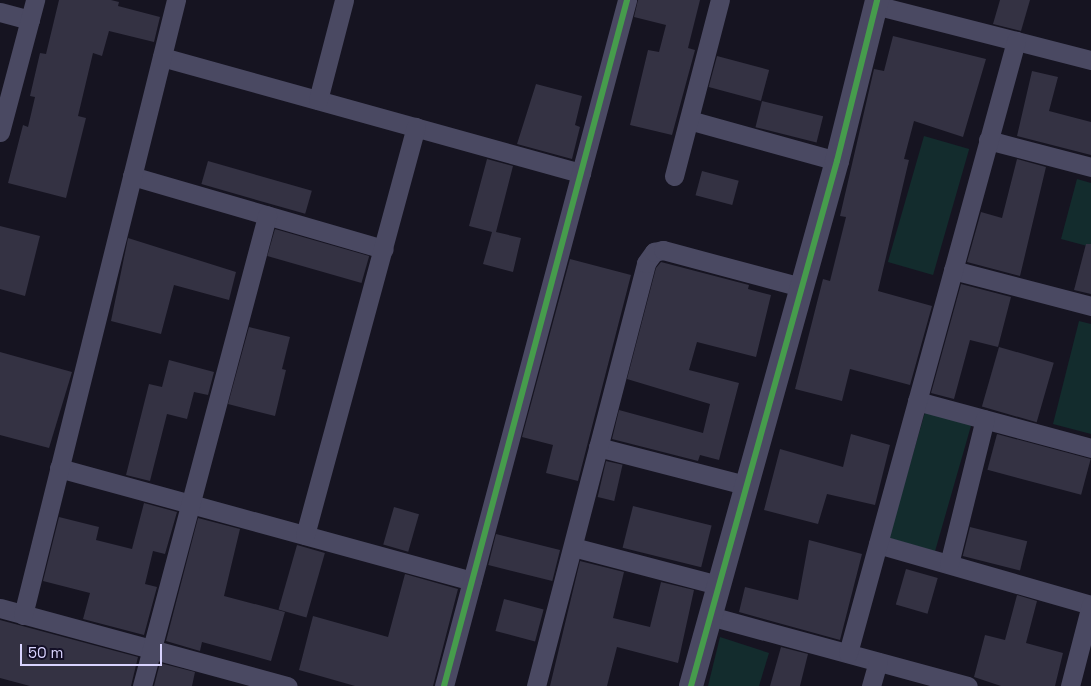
<!DOCTYPE html>
<html>
<head>
<meta charset="utf-8">
<style>
  body { margin:0 }
  #map { position:relative; width:1091px; height:686px; overflow:hidden; background:#161421; font-family:"Space Grotesk",sans-serif }
  div>[style] { position:absolute }
  .green>* { inset:0; background:#132c2d; transform-origin:0 0 }
  .building>* { inset:0; background:#343243; transform-origin:0 0 }
  .minor>* { height:19px; margin:-9.5px; padding:0 9.5px; transform-origin:9.5px; border-radius:9.5px; background:#4a4962 }
  .tertiary>* { height:24px; margin:-12px; padding:0 12px; transform-origin:12px; border-radius:12px; background:#4a4962 }
  .cycleway>* { height:6px; margin:-3px; padding:0 3px; transform-origin:3px; border-radius:3px; background:#469c4c }
  span { translate:-50% -50%; white-space:nowrap; text-align:center; line-height:1.15; -webkit-text-stroke:4.5px #130f26; paint-order:stroke }
  .scale { position:absolute; left:20px; top:644px; width:142px; height:22px; box-sizing:border-box; border:2px solid #d9d4ff; border-top:0; padding-left:6px; font-size:15px; line-height:18px; white-space:nowrap; color:#d9d4ff; -webkit-text-stroke:4px #130f26; paint-order:stroke }
</style>
</head>
<body>
<div id="map">
  <div class="green">
    <div style="left:924px;top:136px;width:47px;height:131px;rotate:16deg"></div>
    <div style="clip-path:polygon(1077px 179px,1091px 183px,1091px 247px,1061px 239px)"></div>
    <div style="clip-path:polygon(1079px 321px,1091px 324px,1091px 434px,1053px 424px)"></div>
    <div style="left:925px;top:412px;width:48px;height:131px;rotate:16deg"></div>
    <div style="clip-path:polygon(720px 637px,769px 653px,759px 686px,708px 686px)"></div>
  </div>
  <div class="building">
    <div style="clip-path:polygon(59px 0,111px 0,119px 2px,118px 6px,160px 17px,154px 42px,109px 31px,102px 56px,93px 53px,78px 116px,86px 118px,66px 198px,8px 183px,23px 125px,28px 127px,35px 97px,30px 96px,40px 53px,46px 54px)"></div>
    <div style="clip-path:polygon(638px 0,700px 0,688px 48px,695px 50px,672px 135px,630px 125px,648px 50px,659px 52px,666px 25px,634px 17px)"></div>
    <div style="clip-path:polygon(1000px 0,1030px 0,1021px 31px,993px 24px)"></div>
    <div style="clip-path:polygon(893px 36px,986px 59px,963px 137px,914px 121px,904px 159px,909px 160px,878px 291px,932px 306px,910px 385px,850px 369px,842px 401px,795px 389px,823px 279px,830px 281px,846px 217px,840px 216px,874px 69px,884px 71px)"></div>
    <div style="left:717px;top:56px;width:54px;height:32px;rotate:15deg"></div>
    <div style="clip-path:polygon(1032px 71px,1058px 77px,1049px 111px,1091px 122px,1091px 155px,1017px 136px)"></div>
    <div style="clip-path:polygon(536px 84px,582px 96px,575px 125px,580px 127px,572px 159px,517px 144px)"></div>
    <div style="left:762px;top:101px;width:63px;height:27px;rotate:14deg"></div>
    <div style="clip-path:polygon(487px 159px,513px 166px,496px 232px,521px 238px,513px 272px,483px 264px,492px 232px,469px 226px)"></div>
    <div style="clip-path:polygon(1017px 159px,1046px 167px,1020px 276px,967px 262px,981px 212px,1002px 218px)"></div>
    <div style="left:208px;top:161px;width:108px;height:24px;rotate:16deg"></div>
    <div style="left:702px;top:171px;width:38px;height:25px;rotate:15deg"></div>
    <div style="clip-path:polygon(0 226px,40px 236px,25px 296px,0 289px)"></div>
    <div style="left:275px;top:229px;width:98px;height:28px;rotate:16deg"></div>
    <div style="clip-path:polygon(128px 238px,236px 272px,229px 300px,174px 285px,161px 334px,111px 321px)"></div>
    <div style="clip-path:polygon(1086px 244px,1091px 244px,1091px 294px,1074px 290px)"></div>
    <div style="clip-path:polygon(570px 259px,631px 275px,578px 481px,546px 473px,553px 445px,522px 437px)"></div>
    <div style="clip-path:polygon(661px 262px,749px 285px,748px 289px,771px 295px,756px 357px,697px 342px,689px 370px,739px 383px,719px 460px,700px 455px,698px 461px,612px 439px,619px 410px,703px 433px,710px 404px,627px 379px,656px 268px)"></div>
    <div style="clip-path:polygon(961px 284px,1011px 297px,998px 347px,970px 340px,954px 399px,931px 393px)"></div>
    <div style="clip-path:polygon(249px 327px,290px 337px,282px 369px,286px 370px,275px 416px,228px 404px)"></div>
    <div style="left:999px;top:347px;width:57px;height:62px;rotate:16deg"></div>
    <div style="clip-path:polygon(0 352px,72px 372px,49px 448px,0 435px)"></div>
    <div style="clip-path:polygon(169px 360px,214px 372px,208px 395px,194px 392px,187px 419px,167px 414px,150px 481px,126px 475px,149px 384px,162px 387px)"></div>
    <div style="clip-path:polygon(851px 434px,890px 445px,875px 505px,827px 494px,818px 524px,764px 510px,780px 449px,843px 467px)"></div>
    <div style="left:997px;top:434px;width:97px;height:37px;rotate:15deg"></div>
    <div style="left:606px;top:461px;width:17px;height:37px;rotate:13deg"></div>
    <div style="clip-path:polygon(144px 503px,177px 512px,165px 554px,153px 551px,145px 584px,157px 587px,144px 635px,83px 619px,90px 593px,43px 581px,59px 517px,99px 527px,96px 540px,132px 549px)"></div>
    <div style="left:633px;top:506px;width:81px;height:43px;rotate:14deg"></div>
    <div style="left:394px;top:507px;width:26px;height:39px;rotate:16deg"></div>
    <div style="clip-path:polygon(198px 518px,240px 529px,224px 596px,285px 612px,271px 661px,202px 642px,200px 651px,166px 641px)"></div>
    <div style="left:970px;top:527px;width:59px;height:30px;rotate:14deg"></div>
    <div style="left:496px;top:534px;width:66px;height:32px;rotate:14deg"></div>
    <div style="clip-path:polygon(809px 540px,862px 554px,840px 640px,739px 612px,745px 587px,798px 600px)"></div>
    <div style="left:297px;top:545px;width:29px;height:67px;rotate:16deg"></div>
    <div style="clip-path:polygon(580px 561px,624px 572px,613px 618px,650px 627px,661px 582px,694px 590px,678px 663px,617px 647px,607px 686px,550px 686px)"></div>
    <div style="left:906px;top:569px;width:33px;height:37px;rotate:16deg"></div>
    <div style="clip-path:polygon(405px 574px,458px 589px,433px 686px,355px 686px,299px 670px,313px 616px,388px 637px)"></div>
    <div style="clip-path:polygon(1017px 595px,1037px 601px,1026px 643px,1063px 653px,1055px 686px,1001px 686px,974px 677px,985px 635px,1005px 640px)"></div>
    <div style="left:504px;top:599px;width:41px;height:33px;rotate:15deg"></div>
    <div style="clip-path:polygon(0 620px,138px 657px,131px 686px,30px 686px,0 678px)"></div>
    <div style="clip-path:polygon(781px 647px,808px 654px,800px 686px,770px 686px)"></div>
    <div style="clip-path:polygon(160px 663px,195px 672px,192px 686px,154px 686px)"></div>
  </div>
  <div class="minor">
    <div style="left:875px;top:5px;width:223px;rotate:14.3deg"></div>
    <div style="left:0;top:12px;width:31px;rotate:15deg"></div>
    <div style="left:162px;top:57px;width:435px;rotate:15.5deg"></div>
    <div style="left:318px;top:100px;width:103px;rotate:-75.4deg"></div>
    <div style="left:689px;top:120px;width:154px;rotate:15.5deg"></div>
    <div style="left:0;top:132px;width:137px;rotate:-75.1deg"></div>
    <div style="left:988px;top:140px;width:106px;rotate:14.7deg"></div>
    <div style="left:132px;top:176px;width:262px;rotate:16.2deg"></div>
    <div style="left:674px;top:176px;width:182px;rotate:-75.4deg"></div>
    <div style="left:953px;top:270px;width:143px;rotate:14.6deg"></div>
    <div style="left:917px;top:401px;width:180px;rotate:15.1deg"></div>
    <div style="left:598px;top:447px;width:152px;rotate:14.5deg"></div>
    <div style="left:59px;top:468px;width:428px;rotate:15.3deg"></div>
    <div style="left:305px;top:535px;width:423px;rotate:-74.8deg"></div>
    <div style="left:878px;top:544px;width:222px;rotate:16deg"></div>
    <div style="left:573px;top:547px;width:150px;rotate:14.7deg"></div>
    <div style="left:949px;top:564px;width:149px;rotate:-76.1deg"></div>
    <div style="left:0;top:608px;width:298px;rotate:15.2deg"></div>
    <div style="left:23px;top:615px;width:634px;rotate:-76.03deg"></div>
    <div style="left:710px;top:616px;width:267px;rotate:15.2deg"></div>
    <div style="left:848px;top:653px;width:635px;rotate:-74.65deg"></div>
    <div style="left:142px;top:686px;width:487px;rotate:-75.1deg"></div>
    <div style="left:444px;top:686px;width:710px;rotate:-75.06deg"></div>
    <div style="left:536px;top:686px;width:437px;rotate:-75.4deg"></div>
    <div style="left:646px;top:263px;width:14px;rotate:-54deg"></div>
    <div style="left:654px;top:252px;width:9px;rotate:-13deg"></div>
    <div style="left:663px;top:250px;width:143px;rotate:15deg"></div>
    <div style="left:871px;top:686px;width:25px;rotate:-74deg"></div>
    <div style="left:1070px;top:686px;width:84px;rotate:-75.5deg"></div>
  </div>
  <div class="tertiary">
    <div style="left:691px;top:686px;width:545px;rotate:-74.46deg"></div>
    <div style="left:837px;top:161px;width:166px;rotate:-76deg"></div>
  </div>
  <div class="cycleway">
    <div style="left:444px;top:686px;width:710px;rotate:-75.06deg"></div>
    <div style="left:691px;top:686px;width:545px;rotate:-74.46deg"></div>
    <div style="left:837px;top:161px;width:166px;rotate:-76deg"></div>
  </div>
  <div class="scale">50 m</div>
</div>
</body>
</html>
